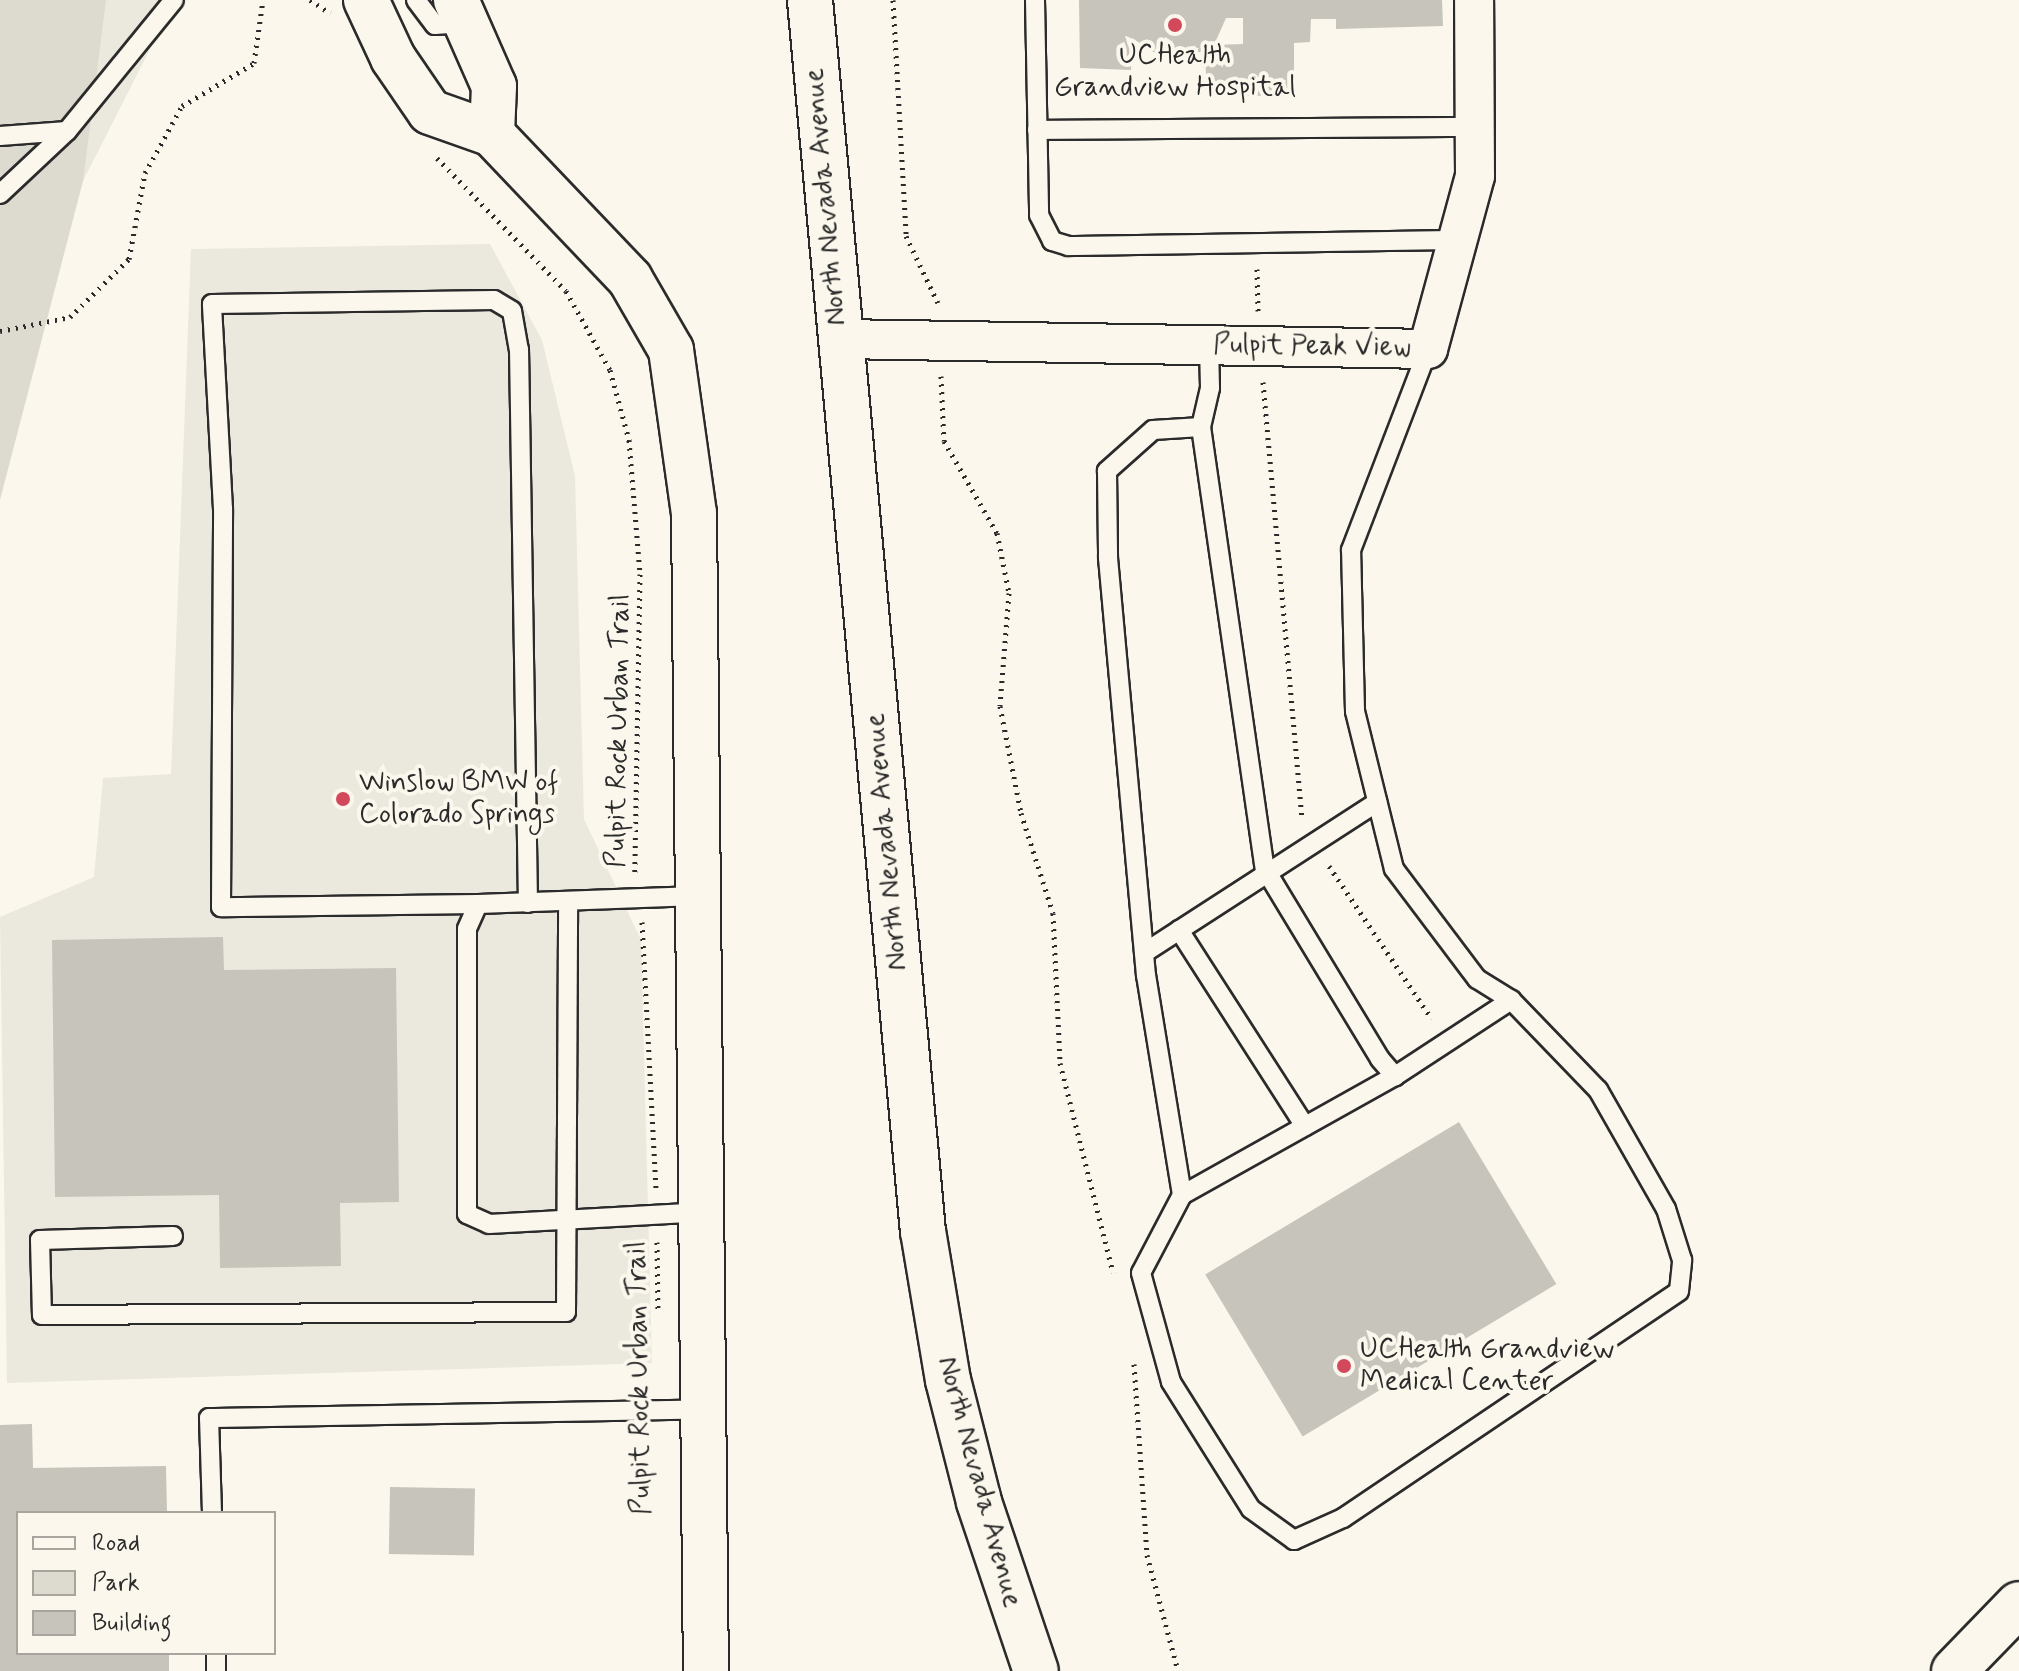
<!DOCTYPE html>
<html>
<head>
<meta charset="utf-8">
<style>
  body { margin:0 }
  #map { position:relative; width:2019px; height:1671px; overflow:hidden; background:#fbf7ec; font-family:Mynerve,sans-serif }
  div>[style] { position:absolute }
  .built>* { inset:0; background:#ebe8de }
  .green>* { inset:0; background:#dddad0 }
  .building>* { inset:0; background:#c7c4bc; transform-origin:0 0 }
  .path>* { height:5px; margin-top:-2.5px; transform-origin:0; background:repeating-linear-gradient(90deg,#2b2b2b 0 2px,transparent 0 8px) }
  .roads { filter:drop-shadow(2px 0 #2b2b2b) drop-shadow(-2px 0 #2b2b2b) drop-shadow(0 2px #2b2b2b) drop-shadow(0 -2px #2b2b2b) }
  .service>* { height:18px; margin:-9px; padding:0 9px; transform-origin:9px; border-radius:9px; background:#fbf7ec }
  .minor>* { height:38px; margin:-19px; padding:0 19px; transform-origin:19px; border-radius:19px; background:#fbf7ec }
  .secondary>* { height:44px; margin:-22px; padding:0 22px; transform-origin:22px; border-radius:22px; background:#fbf7ec }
  .primary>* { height:44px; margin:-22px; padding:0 22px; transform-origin:22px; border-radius:22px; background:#fbf7ec }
  .motorway>* { height:44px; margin:-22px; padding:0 22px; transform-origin:22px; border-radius:22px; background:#fbf7ec }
  .dots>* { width:22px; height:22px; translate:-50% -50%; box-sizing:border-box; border:4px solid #fbf7ec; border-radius:50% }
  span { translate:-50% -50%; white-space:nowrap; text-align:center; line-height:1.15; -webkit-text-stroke:8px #fbf7ec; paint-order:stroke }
  .poi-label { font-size:28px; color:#2b2b2b }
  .left { translate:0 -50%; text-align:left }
  .street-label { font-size:28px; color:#2b2b2b }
  .legend { position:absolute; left:16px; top:1511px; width:260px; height:144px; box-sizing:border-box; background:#fbf7ec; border:2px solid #a8a59f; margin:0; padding:10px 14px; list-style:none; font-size:24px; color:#2b2b2b }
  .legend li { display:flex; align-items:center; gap:16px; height:40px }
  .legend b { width:40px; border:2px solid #a8a59f }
</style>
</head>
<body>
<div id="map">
  <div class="built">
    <div style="clip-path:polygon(0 0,175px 0,83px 181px,0 192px)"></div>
    <div style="clip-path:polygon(490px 244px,542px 340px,575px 476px,584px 819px,641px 940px,652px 1363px,7px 1383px,0 917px,94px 877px,103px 778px,171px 774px,191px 249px)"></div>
  </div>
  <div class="green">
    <div style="clip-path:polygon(0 0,106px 0,83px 181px,0 500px)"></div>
  </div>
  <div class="building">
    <div style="clip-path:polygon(evenodd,1079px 0,1442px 0,1443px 26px,1336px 29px,1336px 19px,1311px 19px,1310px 42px,1294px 43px,1294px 95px,1207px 97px,1205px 51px,1164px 59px,1132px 38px,1131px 70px,1080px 68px,1079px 0,1226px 18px,1243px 18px,1243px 44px,1214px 45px,1226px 18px)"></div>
    <div style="clip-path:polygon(223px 937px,224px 970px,396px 968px,399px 1202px,340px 1203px,341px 1266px,220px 1268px,219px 1195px,55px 1197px,52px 940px)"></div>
    <div style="left:1459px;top:1122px;width:189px;height:296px;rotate:59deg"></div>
    <div style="clip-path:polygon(32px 1424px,33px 1468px,166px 1466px,167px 1513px,18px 1513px,18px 1653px,169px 1653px,169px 1671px,0 1671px,0 1425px)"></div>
    <div style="left:390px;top:1487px;width:85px;height:67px;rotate:1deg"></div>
  </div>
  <div class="path">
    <div style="left:310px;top:0;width:24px;rotate:33deg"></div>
    <div style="left:893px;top:0;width:236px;rotate:86.8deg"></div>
    <div style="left:906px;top:236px;width:74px;rotate:64.5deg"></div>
    <div style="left:437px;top:158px;width:185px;rotate:45.9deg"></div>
    <div style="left:566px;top:291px;width:90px;rotate:60.9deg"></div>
    <div style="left:610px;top:370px;width:73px;rotate:74.8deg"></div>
    <div style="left:629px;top:440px;width:134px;rotate:85.3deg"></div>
    <div style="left:640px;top:574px;width:299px;rotate:91deg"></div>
    <div style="left:1257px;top:269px;width:42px;rotate:88.6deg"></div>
    <div style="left:0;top:331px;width:71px;rotate:-11.3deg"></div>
    <div style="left:70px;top:317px;width:83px;rotate:-44.5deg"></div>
    <div style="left:129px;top:259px;width:87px;rotate:-79.5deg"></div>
    <div style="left:145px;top:173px;width:77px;rotate:-61.1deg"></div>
    <div style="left:182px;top:106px;width:84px;rotate:-30.8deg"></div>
    <div style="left:254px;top:63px;width:64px;rotate:-81.9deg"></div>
    <div style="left:941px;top:376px;width:65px;rotate:87.4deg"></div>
    <div style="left:944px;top:441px;width:106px;rotate:60.1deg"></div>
    <div style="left:997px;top:533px;width:61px;rotate:78.7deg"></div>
    <div style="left:1009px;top:593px;width:113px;rotate:94.6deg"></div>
    <div style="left:1000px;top:706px;width:109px;rotate:78.9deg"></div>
    <div style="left:1021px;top:813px;width:105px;rotate:72.3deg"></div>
    <div style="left:1053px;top:913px;width:150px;rotate:87.3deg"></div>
    <div style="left:1060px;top:1063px;width:216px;rotate:75.8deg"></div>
    <div style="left:1263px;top:382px;width:438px;rotate:84.9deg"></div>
    <div style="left:1329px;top:866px;width:184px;rotate:56.1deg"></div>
    <div style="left:642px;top:922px;width:266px;rotate:87deg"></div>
    <div style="left:657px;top:1242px;width:70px;rotate:89.2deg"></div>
    <div style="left:1134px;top:1364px;width:191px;rotate:86.1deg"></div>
    <div style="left:1147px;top:1555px;width:120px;rotate:75deg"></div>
  </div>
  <div class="roads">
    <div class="service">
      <div style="left:416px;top:0;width:31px;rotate:53deg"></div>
      <div style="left:435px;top:25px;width:28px;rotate:-4deg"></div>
      <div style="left:1035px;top:0;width:215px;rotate:88.9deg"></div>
      <div style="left:1039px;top:215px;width:29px;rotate:63deg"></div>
      <div style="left:1052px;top:241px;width:17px;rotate:17deg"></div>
      <div style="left:1068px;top:246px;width:390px;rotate:-0.9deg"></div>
      <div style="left:1037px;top:130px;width:439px;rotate:-0.4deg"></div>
      <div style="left:0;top:136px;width:67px;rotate:-4.3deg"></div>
      <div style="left:0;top:194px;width:92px;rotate:-43.2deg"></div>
      <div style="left:67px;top:131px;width:169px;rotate:-50.8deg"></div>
      <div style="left:1209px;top:346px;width:42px;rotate:88.6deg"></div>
      <div style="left:1210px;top:388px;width:40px;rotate:103deg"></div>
      <div style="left:1201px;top:427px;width:48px;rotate:176.4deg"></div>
      <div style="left:1153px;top:430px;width:62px;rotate:138.3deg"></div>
      <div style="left:1107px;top:471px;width:87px;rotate:89.3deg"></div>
      <div style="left:1108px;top:558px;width:419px;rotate:84.8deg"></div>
      <div style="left:1146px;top:975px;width:223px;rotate:80.7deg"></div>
      <div style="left:1182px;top:1195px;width:88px;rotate:117.7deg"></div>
      <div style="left:1141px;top:1273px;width:113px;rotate:74.6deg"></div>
      <div style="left:1171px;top:1382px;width:150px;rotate:57.8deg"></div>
      <div style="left:1251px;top:1509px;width:53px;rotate:35.8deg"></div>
      <div style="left:1294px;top:1540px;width:54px;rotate:-24.2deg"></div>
      <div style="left:1343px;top:1518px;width:405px;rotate:-34deg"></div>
      <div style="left:1679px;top:1291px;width:31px;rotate:-84deg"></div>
      <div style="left:1682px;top:1260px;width:53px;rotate:-107.4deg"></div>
      <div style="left:1666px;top:1209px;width:137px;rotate:-119.7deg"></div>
      <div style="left:1598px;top:1090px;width:125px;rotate:-134deg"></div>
      <div style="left:1511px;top:1000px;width:40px;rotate:-148deg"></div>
      <div style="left:1477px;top:979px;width:138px;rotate:-127deg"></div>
      <div style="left:1394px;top:869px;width:163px;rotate:-103.9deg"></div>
      <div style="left:1355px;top:711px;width:161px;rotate:-91.4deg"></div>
      <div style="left:1351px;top:550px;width:215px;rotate:-69deg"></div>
      <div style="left:1201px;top:427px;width:447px;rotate:81.8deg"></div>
      <div style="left:1265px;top:869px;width:222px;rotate:58.8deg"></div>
      <div style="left:1380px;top:1059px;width:23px;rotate:49deg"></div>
      <div style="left:697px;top:896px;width:219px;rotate:177.9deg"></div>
      <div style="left:478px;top:904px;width:27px;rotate:114deg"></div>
      <div style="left:467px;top:929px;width:285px;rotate:90deg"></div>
      <div style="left:467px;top:1214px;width:24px;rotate:24deg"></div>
      <div style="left:489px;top:1224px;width:212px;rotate:-3.2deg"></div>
      <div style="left:478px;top:904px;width:257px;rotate:179.3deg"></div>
      <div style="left:221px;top:907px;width:398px;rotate:-89.7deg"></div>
      <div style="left:223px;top:509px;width:205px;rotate:-93.1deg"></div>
      <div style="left:212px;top:304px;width:282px;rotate:-0.8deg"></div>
      <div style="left:494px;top:300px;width:21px;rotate:31deg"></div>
      <div style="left:512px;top:311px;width:39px;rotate:80deg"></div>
      <div style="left:519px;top:349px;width:554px;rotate:89.07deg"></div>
      <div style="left:1179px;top:930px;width:233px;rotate:57.3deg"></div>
      <div style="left:1144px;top:953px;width:278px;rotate:-32.9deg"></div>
      <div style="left:1182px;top:1195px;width:244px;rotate:-29.2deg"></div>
      <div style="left:1395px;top:1076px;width:139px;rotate:-33.2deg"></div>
      <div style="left:173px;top:1236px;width:133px;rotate:178.3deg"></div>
      <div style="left:40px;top:1240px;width:75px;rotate:88.5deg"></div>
      <div style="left:42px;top:1315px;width:524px;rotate:-0.33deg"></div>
      <div style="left:566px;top:1312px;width:411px;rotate:-89.7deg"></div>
      <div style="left:212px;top:1513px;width:95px;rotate:-91.8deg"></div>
      <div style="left:209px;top:1418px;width:494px;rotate:-1deg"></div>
      <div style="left:216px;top:1653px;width:18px;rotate:90deg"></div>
    </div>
    <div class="minor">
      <div style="left:840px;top:339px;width:588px;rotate:0.97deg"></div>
      <div style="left:1428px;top:349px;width:179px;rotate:-74.8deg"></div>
      <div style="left:1475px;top:176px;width:176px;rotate:-90.3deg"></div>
    </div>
    <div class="secondary">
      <div style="left:366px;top:0;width:64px;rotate:65deg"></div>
      <div style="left:393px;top:58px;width:65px;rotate:55.6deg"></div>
      <div style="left:430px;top:112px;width:66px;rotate:19.5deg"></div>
      <div style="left:492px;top:134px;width:200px;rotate:46.4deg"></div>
      <div style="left:630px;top:279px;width:82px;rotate:60deg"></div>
      <div style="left:671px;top:350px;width:165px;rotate:82deg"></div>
      <div style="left:694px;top:513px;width:1158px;rotate:89.41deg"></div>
      <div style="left:456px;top:0;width:94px;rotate:66.2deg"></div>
      <div style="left:494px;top:86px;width:48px;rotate:92.4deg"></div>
    </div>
    <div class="primary">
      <div style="left:810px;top:0;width:1236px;rotate:84.76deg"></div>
      <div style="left:923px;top:1231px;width:151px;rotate:80.5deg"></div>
      <div style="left:948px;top:1380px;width:126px;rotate:75.7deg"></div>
      <div style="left:979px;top:1502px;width:178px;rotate:71.4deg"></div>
    </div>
    <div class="motorway">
      <div style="left:1954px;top:1671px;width:93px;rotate:-45.9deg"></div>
    </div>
  </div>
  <div class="dots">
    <div style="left:1175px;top:25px;background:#d1495b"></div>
    <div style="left:343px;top:799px;background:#d1495b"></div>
    <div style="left:1344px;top:1366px;background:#d1495b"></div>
  </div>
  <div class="poi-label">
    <span style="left:1175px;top:72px">UCHealth<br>Grandview Hospital</span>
    <span class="left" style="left:359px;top:799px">Winslow BMW of<br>Colorado Springs</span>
    <span class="left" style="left:1360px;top:1366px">UCHealth Grandview<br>Medical Center</span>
  </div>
  <div class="street-label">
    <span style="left:826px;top:197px;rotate:-95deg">North Nevada Avenue</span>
    <span style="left:1312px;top:347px;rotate:1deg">Pulpit Peak View</span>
    <span style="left:619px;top:731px;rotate:-89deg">Pulpit Rock Urban Trail</span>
    <span style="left:887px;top:842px;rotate:-95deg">North Nevada Avenue</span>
    <span style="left:640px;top:1378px;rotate:-91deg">Pulpit Rock Urban Trail</span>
    <span style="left:979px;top:1482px;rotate:75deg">North Nevada Avenue</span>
  </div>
  <ul class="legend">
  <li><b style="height:10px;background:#fbf7ec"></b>Road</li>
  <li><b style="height:22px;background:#dddad0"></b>Park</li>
  <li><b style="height:22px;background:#c7c4bc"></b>Building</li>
  </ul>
</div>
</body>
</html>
